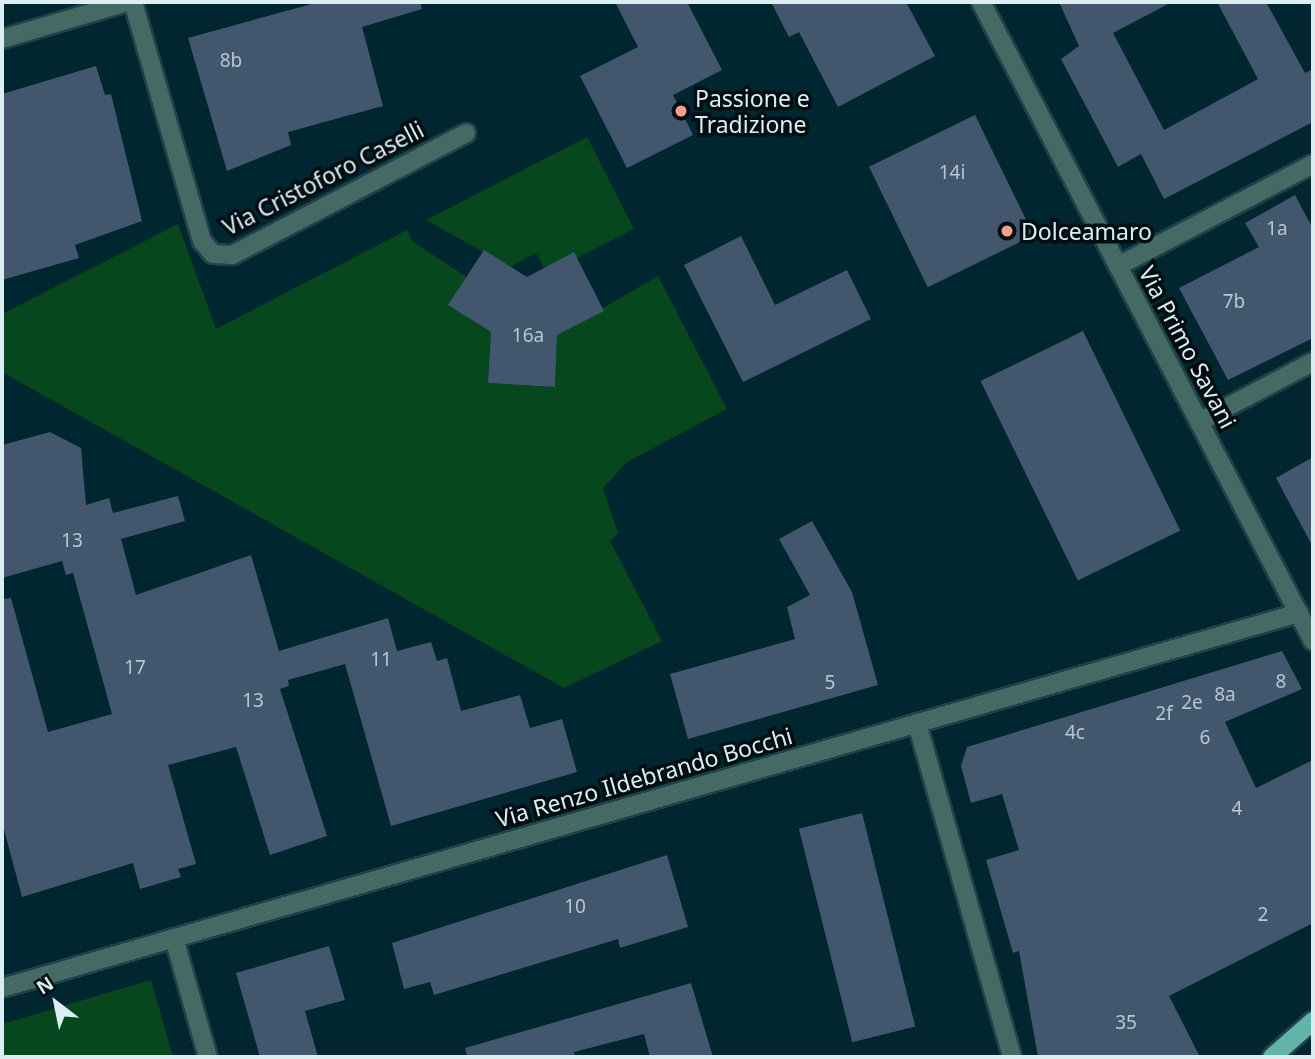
<!DOCTYPE html>
<html>
<head>
<meta charset="utf-8">
<style>
  body { margin:0 }
  #map { position:relative; width:1315px; height:1059px; overflow:hidden; background:#002630; font-family:"Noto Sans",sans-serif }
  div>[style] { position:absolute }
  .green>* { inset:0; background:#06471e }
  .building>* { inset:0; background:#42566d; transform-origin:0 0 }
  .roads { filter:drop-shadow(2px 0 #1f424b) drop-shadow(-2px 0 #1f424b) drop-shadow(0 2px #1f424b) drop-shadow(0 -2px #1f424b) }
  .minor>* { height:18px; margin:-9px; padding:0 9px; transform-origin:9px; border-radius:9px; background:#456a64 }
  .major>* { height:18px; margin:-9px; padding:0 9px; transform-origin:9px; border-radius:9px; background:#61b4a8 }
  .dots>* { width:19px; height:19px; translate:-50% -50%; box-sizing:border-box; border:4px solid #020d11; border-radius:50% }
  span { translate:-50% -50%; white-space:nowrap; text-align:center; line-height:1.15; -webkit-text-stroke:7px #020d11; paint-order:stroke }
  .number-label { font-size:19px; color:#b4c8d2 }
  .number-label span { -webkit-text-stroke-width:0 }
  .poi-label { font-size:23px; color:#daeef4 }
  .left { translate:0 -50%; text-align:left }
  .street-label { font-size:23px; color:#daeef4 }
  .frame { position:absolute; inset:0; border:4px solid #daeef4; pointer-events:none }
  .north { position:absolute; left:21px; top:968px; width:70px; height:70px; -webkit-text-stroke:5px #020d11; paint-order:stroke; rotate:328deg; font-size:19px; font-weight:700; line-height:28px; text-align:center; color:#daeef4 }
  .north::after { content:''; display:block; margin:auto; width:24px; height:32px; background:#daeef4; clip-path:polygon(50% 0,100% 100%,50% 72%,0 100%) }
</style>
</head>
<body>
<div id="map">
  <div class="green">
    <div style="clip-path:polygon(587px 137px,634px 229px,577px 258px,544px 268px,536px 253px,510px 267px,426px 220px)"></div>
    <div style="clip-path:polygon(178px 224px,216px 329px,407px 230px,413px 242px,467px 277px,449px 305px,481px 326px,500px 325px,490px 343px,488px 383px,555px 387px,557px 335px,658px 276px,727px 409px,627px 462px,603px 488px,618px 533px,610px 541px,662px 641px,564px 688px,2px 372px,2px 314px)"></div>
    <div style="clip-path:polygon(151px 980px,173px 1057px,2px 1057px,2px 1024px)"></div>
  </div>
  <div class="building">
    <div style="clip-path:polygon(319px 2px,420px 2px,422px 9px,362px 27px,383px 106px,288px 132px,291px 145px,227px 171px,188px 38px)"></div>
    <div style="clip-path:polygon(615px 2px,687px 2px,722px 70px,673px 95px,693px 135px,627px 168px,580px 76px,638px 47px)"></div>
    <div style="clip-path:polygon(771px 2px,906px 2px,935px 56px,838px 107px,799px 32px,789px 37px)"></div>
    <div style="clip-path:polygon(1059px 2px,1172px 2px,1113px 33px,1164px 130px,1258px 79px,1217px 2px,1266px 2px,1305px 73px,1313px 69px,1313px 122px,1164px 199px,1141px 154px,1118px 167px,1061px 59px,1079px 46px)"></div>
    <div style="clip-path:polygon(96px 66px,105px 95px,111px 94px,142px 221px,75px 245px,79px 258px,2px 280px,2px 94px)"></div>
    <div style="left:975px;top:115px;width:134px;height:118px;rotate:64deg"></div>
    <div style="clip-path:polygon(1295px 195px,1313px 229px,1313px 338px,1228px 380px,1179px 288px,1259px 247px,1245px 223px)"></div>
    <div style="clip-path:polygon(741px 236px,775px 305px,847px 270px,871px 319px,743px 382px,684px 265px)"></div>
    <div style="clip-path:polygon(484px 250px,527px 277px,574px 252px,604px 311px,557px 335px,555px 387px,488px 383px,491px 332px,448px 305px)"></div>
    <div style="left:1083px;top:331px;width:222px;height:114px;rotate:64deg"></div>
    <div style="clip-path:polygon(50px 432px,81px 448px,86px 505px,109px 498px,113px 513px,178px 496px,185px 521px,121px 539px,136px 595px,251px 555px,279px 651px,388px 618px,397px 651px,431px 642px,437px 661px,447px 658px,461px 711px,520px 695px,530px 728px,562px 719px,577px 772px,391px 826px,345px 664px,288px 680px,289px 686px,280px 689px,327px 836px,270px 855px,236px 747px,168px 765px,196px 864px,178px 869px,181px 877px,140px 889px,133px 863px,22px 897px,2px 822px,2px 599px,11px 598px,48px 732px,112px 714px,73px 573px,66px 575px,62px 561px,2px 578px,2px 445px)"></div>
    <div style="clip-path:polygon(1313px 457px,1313px 547px,1276px 478px)"></div>
    <div style="clip-path:polygon(812px 521px,852px 592px,878px 685px,688px 739px,670px 674px,795px 639px,787px 607px,810px 595px,779px 539px)"></div>
    <div style="clip-path:polygon(1282px 651px,1302px 689px,1225px 722px,1256px 788px,1313px 760px,1313px 923px,1169px 996px,1200px 1057px,1038px 1057px,1019px 951px,1013px 953px,986px 860px,1019px 850px,1002px 794px,971px 803px,961px 766px,967px 747px)"></div>
    <div style="left:862px;top:813px;width:220px;height:65px;rotate:76deg"></div>
    <div style="clip-path:polygon(667px 855px,688px 927px,620px 948px,618px 939px,434px 995px,430px 982px,404px 989px,392px 943px)"></div>
    <div style="clip-path:polygon(329px 946px,345px 1000px,305px 1011px,318px 1057px,260px 1057px,236px 973px)"></div>
    <div style="clip-path:polygon(691px 983px,713px 1057px,650px 1057px,644px 1034px,574px 1052px,575px 1057px,467px 1057px,465px 1048px)"></div>
  </div>
  <div class="roads">
    <div class="minor">
      <div style="left:133px;top:2px;width:249px;rotate:73.9deg"></div>
      <div style="left:202px;top:241px;width:17px;rotate:50deg"></div>
      <div style="left:213px;top:254px;width:19px;rotate:3deg"></div>
      <div style="left:232px;top:255px;width:264px;rotate:-27.5deg"></div>
      <div style="left:981px;top:2px;width:720px;rotate:62.55deg"></div>
      <div style="left:2px;top:39px;width:131px;rotate:-16.4deg"></div>
      <div style="left:1118px;top:266px;width:220px;rotate:-27.6deg"></div>
      <div style="left:1199px;top:422px;width:129px;rotate:-27.8deg"></div>
      <div style="left:917px;top:723px;width:347px;rotate:74.1deg"></div>
      <div style="left:174px;top:938px;width:124px;rotate:74.1deg"></div>
      <div style="left:2px;top:988px;width:1350px;rotate:-16.13deg"></div>
    </div>
    <div class="major">
      <div style="left:1272px;top:1057px;width:55px;rotate:-41.3deg"></div>
    </div>
  </div>
  <div class="dots">
    <div style="left:681px;top:111px;background:#f59d8f"></div>
    <div style="left:1007px;top:231px;background:#f59d8f"></div>
  </div>
  <div class="number-label">
    <span style="left:231px;top:61px">8b</span>
    <span style="left:952px;top:173px">14i</span>
    <span style="left:1277px;top:229px">1a</span>
    <span style="left:1234px;top:302px">7b</span>
    <span style="left:528px;top:336px">16a</span>
    <span style="left:72px;top:541px">13</span>
    <span style="left:381px;top:660px">11</span>
    <span style="left:135px;top:668px">17</span>
    <span style="left:1281px;top:682px">8</span>
    <span style="left:830px;top:683px">5</span>
    <span style="left:1225px;top:695px">8a</span>
    <span style="left:253px;top:701px">13</span>
    <span style="left:1192px;top:703px">2e</span>
    <span style="left:1164px;top:714px">2f</span>
    <span style="left:1075px;top:733px">4c</span>
    <span style="left:1205px;top:738px">6</span>
    <span style="left:1237px;top:809px">4</span>
    <span style="left:575px;top:907px">10</span>
    <span style="left:1263px;top:915px">2</span>
    <span style="left:1126px;top:1023px">35</span>
  </div>
  <div class="poi-label">
    <span class="left" style="left:695px;top:111px">Passione e<br>Tradizione</span>
    <span class="left" style="left:1021px;top:231px">Dolceamaro</span>
  </div>
  <div class="street-label">
    <span style="left:323px;top:178px;rotate:-27deg">Via Cristoforo Caselli</span>
    <span style="left:1188px;top:347px;rotate:62deg">Via Primo Savani</span>
    <span style="left:644px;top:777px;rotate:-16deg">Via Renzo Ildebrando Bocchi</span>
  </div>
  <div class="frame"></div>
  <div class="north">N</div>
</div>
</body>
</html>
